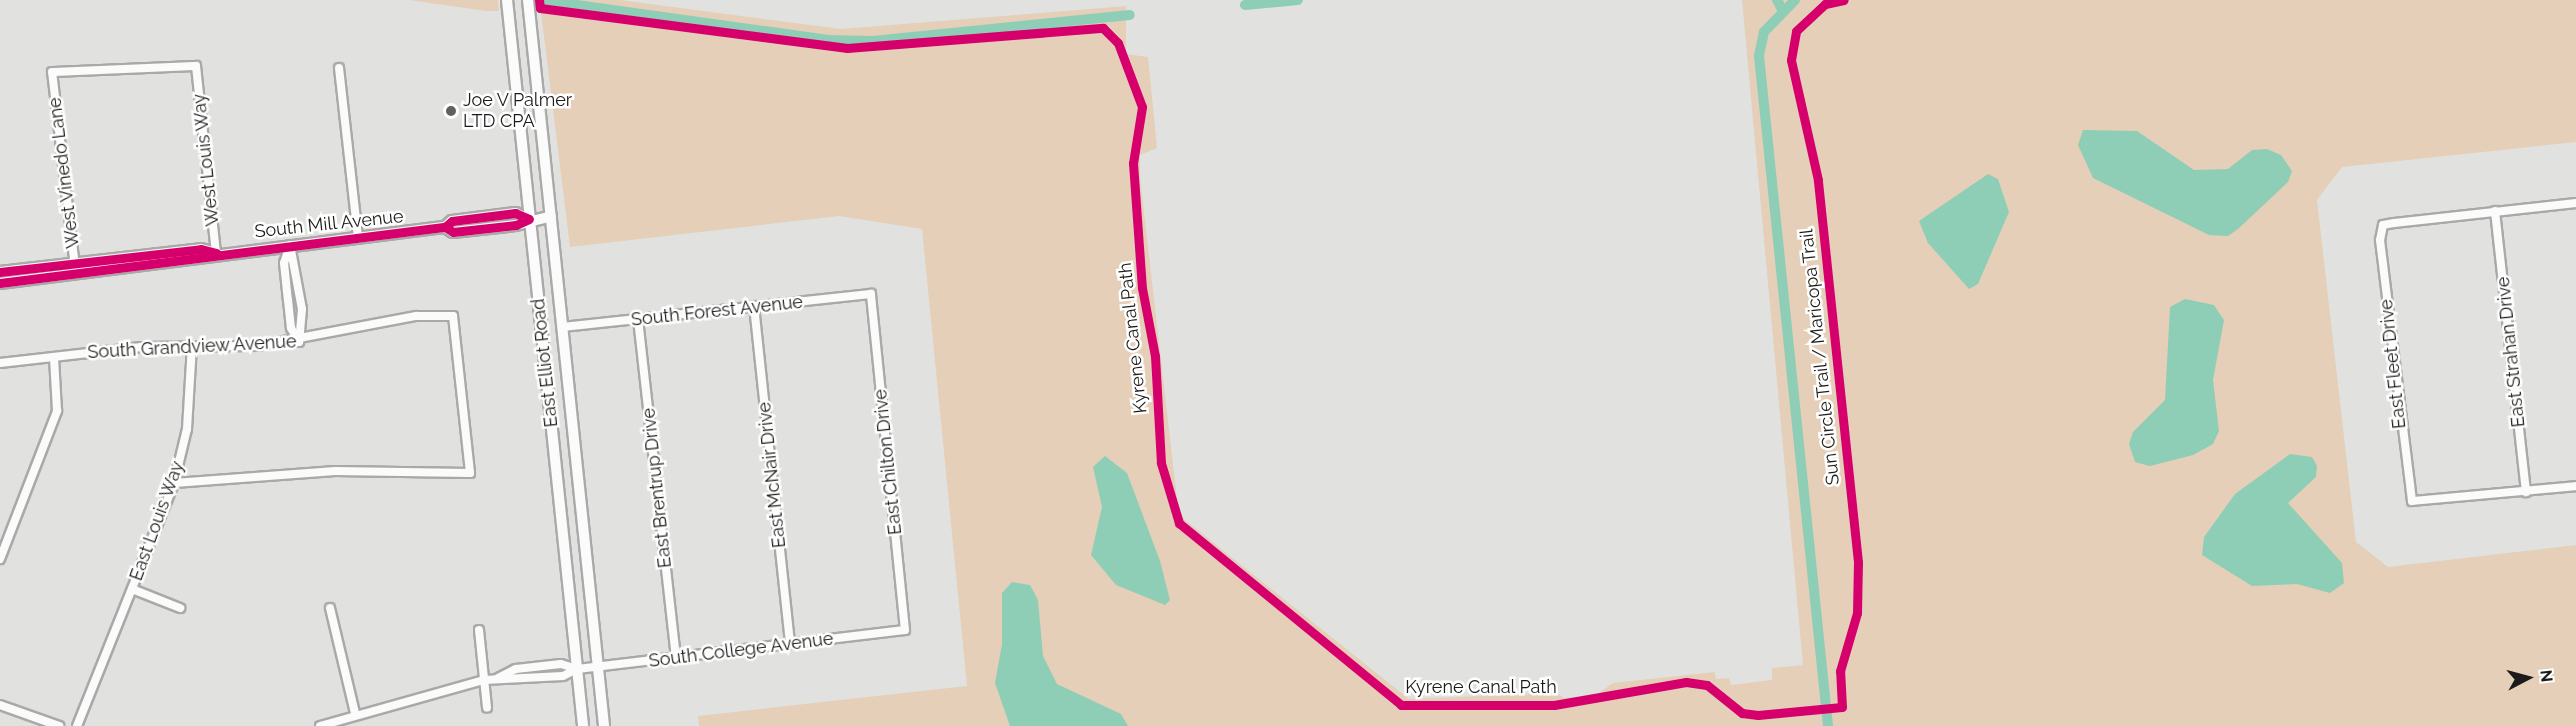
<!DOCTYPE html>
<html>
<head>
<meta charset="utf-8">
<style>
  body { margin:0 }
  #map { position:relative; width:2576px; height:726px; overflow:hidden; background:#e1e2df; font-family:Raleway,sans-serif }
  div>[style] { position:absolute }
  .green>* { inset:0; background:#e5cfb8 }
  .water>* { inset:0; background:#8eceb6 }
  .canal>* { height:10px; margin:-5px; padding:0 5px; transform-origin:5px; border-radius:5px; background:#8eceb6 }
  .roads { filter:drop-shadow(2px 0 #a9aaa7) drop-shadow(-2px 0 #a9aaa7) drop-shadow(0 2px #a9aaa7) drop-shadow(0 -2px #a9aaa7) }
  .street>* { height:8px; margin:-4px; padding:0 4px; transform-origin:4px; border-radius:4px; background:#fafbfa }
  .secondary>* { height:10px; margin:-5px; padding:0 5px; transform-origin:5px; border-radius:5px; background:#fafbfa }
  .cycleway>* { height:9px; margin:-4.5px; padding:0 4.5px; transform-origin:4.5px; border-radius:4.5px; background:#d6006c }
  .dots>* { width:16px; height:16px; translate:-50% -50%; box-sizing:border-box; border:3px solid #fff; border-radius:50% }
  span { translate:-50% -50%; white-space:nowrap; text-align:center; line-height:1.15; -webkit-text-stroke:5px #fff; paint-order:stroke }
  .poi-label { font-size:18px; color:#1b1b19 }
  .left { translate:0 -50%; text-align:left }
  .street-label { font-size:18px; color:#1b1b19 }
  .north { position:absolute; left:2498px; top:648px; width:60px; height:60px; -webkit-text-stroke:4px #fff; paint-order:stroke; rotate:84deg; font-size:16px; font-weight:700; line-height:24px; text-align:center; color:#1b1b19 }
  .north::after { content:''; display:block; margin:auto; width:21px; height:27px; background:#1b1b19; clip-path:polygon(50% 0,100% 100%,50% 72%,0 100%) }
</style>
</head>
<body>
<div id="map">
  <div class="green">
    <div style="clip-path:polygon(409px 0,498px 0,499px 11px,486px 11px)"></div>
    <div style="clip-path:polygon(558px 0,620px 0,841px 29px,1126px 6px,1126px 54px,1148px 57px,1157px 148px,1140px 155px,1140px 177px,1178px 508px,1185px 520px,1409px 699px,1557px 693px,1564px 698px,1596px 695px,1613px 683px,1715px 672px,1716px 679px,1729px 678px,1731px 685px,1772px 680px,1772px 668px,1803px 665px,1742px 0,2576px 0,2576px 142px,2342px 167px,2317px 200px,2356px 542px,2388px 567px,2576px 545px,2576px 726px,699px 726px,698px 716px,967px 686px,922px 229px,839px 216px,570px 247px,540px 4px,559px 6px)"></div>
  </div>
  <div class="water">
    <div style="clip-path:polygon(2083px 130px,2137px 131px,2194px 170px,2228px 169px,2252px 150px,2267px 149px,2281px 155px,2292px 171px,2288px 182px,2238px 229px,2228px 236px,2209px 235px,2093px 178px,2078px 145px)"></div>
    <div style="clip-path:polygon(1988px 174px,1998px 179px,2009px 212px,1978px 284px,1969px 289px,1928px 243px,1919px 221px)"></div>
    <div style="clip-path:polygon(2185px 299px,2214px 305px,2224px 320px,2213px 380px,2219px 431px,2213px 444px,2193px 455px,2150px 466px,2135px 462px,2129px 444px,2133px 432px,2165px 400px,2170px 307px)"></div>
    <div style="clip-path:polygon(2290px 454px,2312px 457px,2317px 466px,2316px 477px,2288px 503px,2342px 563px,2344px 583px,2330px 593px,2297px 584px,2252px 586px,2202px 555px,2204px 537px,2235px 494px)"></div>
    <div style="clip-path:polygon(1105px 456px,1127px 473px,1160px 561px,1170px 600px,1165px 605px,1116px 585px,1091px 555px,1102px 507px,1093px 467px)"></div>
    <div style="clip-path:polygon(1012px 582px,1030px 585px,1038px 600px,1043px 656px,1057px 684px,1121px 714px,1128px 726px,1010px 726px,995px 683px,1002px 644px,1002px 593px)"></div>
  </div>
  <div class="canal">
    <div style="left:541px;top:0;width:290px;rotate:7.9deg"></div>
    <div style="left:828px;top:40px;width:45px;rotate:1.3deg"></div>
    <div style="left:873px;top:41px;width:258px;rotate:-5.8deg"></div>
    <div style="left:1777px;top:0;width:13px;rotate:61deg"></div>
    <div style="left:1795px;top:0;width:45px;rotate:134.1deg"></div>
    <div style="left:1764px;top:32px;width:25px;rotate:102deg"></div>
    <div style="left:1759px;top:56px;width:674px;rotate:84.12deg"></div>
    <div style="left:1245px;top:5px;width:53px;rotate:-5.4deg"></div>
  </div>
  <div class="roads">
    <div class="street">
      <div style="left:339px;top:68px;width:170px;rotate:83.6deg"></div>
      <div style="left:2576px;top:203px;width:183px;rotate:173.7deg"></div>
      <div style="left:2394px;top:223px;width:11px;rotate:170deg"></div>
      <div style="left:2383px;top:225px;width:15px;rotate:101deg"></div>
      <div style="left:2380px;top:240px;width:263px;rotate:83deg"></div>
      <div style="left:2412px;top:501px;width:165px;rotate:-5.2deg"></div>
      <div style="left:2495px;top:211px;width:283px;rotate:83.7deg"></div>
      <div style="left:290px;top:245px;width:19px;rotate:108deg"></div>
      <div style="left:284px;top:263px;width:37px;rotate:84deg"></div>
      <div style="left:288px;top:300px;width:28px;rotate:84deg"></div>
      <div style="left:291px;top:328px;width:16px;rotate:60deg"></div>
      <div style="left:290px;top:245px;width:65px;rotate:79.4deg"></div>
      <div style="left:302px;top:309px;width:33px;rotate:95deg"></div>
      <div style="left:75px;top:267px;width:196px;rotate:-96.7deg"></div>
      <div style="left:52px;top:72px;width:144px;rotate:-2.4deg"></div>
      <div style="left:196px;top:66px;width:188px;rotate:83.9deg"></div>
      <div style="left:754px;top:306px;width:340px;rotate:83.9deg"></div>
      <div style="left:638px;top:319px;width:341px;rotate:83.6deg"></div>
      <div style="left:0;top:363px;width:142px;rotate:-6.5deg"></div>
      <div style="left:141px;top:347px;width:116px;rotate:-0.5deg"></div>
      <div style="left:257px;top:346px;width:162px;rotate:-10.7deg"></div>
      <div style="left:416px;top:316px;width:37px"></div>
      <div style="left:453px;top:316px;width:158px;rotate:83.8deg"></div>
      <div style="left:470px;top:473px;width:135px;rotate:-179.2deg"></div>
      <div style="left:335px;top:471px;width:161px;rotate:175.7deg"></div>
      <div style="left:0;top:559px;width:159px;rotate:-68.9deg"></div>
      <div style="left:57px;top:411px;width:54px;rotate:-93.2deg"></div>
      <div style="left:132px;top:589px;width:52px;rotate:21.6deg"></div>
      <div style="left:330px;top:608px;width:108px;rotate:76.6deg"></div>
      <div style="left:479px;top:630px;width:78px;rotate:84.1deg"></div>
      <div style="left:498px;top:678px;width:20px;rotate:-27deg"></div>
      <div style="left:516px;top:669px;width:45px;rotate:-6.3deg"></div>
      <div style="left:561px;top:664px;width:17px;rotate:17deg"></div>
      <div style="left:0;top:705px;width:63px;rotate:19.6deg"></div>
      <div style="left:77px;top:726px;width:262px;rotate:-68.2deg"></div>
      <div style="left:174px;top:483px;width:56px;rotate:-76.5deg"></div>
      <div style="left:187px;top:429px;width:83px;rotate:-86.6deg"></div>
      <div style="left:320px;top:726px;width:170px;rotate:-15.7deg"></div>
      <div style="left:484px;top:680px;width:79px;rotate:-2.9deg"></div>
      <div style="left:563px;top:676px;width:16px;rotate:-27deg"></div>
      <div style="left:577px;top:669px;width:330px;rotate:-6.8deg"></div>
      <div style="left:905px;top:630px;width:338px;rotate:-95.8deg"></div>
      <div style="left:871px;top:294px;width:311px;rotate:173.9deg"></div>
    </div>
    <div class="secondary">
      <div style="left:507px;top:0;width:730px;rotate:84.02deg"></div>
      <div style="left:528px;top:0;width:730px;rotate:84.02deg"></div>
      <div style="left:445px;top:227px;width:9px;rotate:-41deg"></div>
      <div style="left:452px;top:221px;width:64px;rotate:-7.2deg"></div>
      <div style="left:515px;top:213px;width:15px;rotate:23deg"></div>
      <div style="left:0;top:272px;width:202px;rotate:-6.5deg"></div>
      <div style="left:201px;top:249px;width:16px;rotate:15deg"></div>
      <div style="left:0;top:283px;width:449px;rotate:-7.2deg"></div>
      <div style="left:445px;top:227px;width:9px;rotate:32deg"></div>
      <div style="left:453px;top:232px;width:63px;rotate:-6.3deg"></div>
      <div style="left:516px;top:225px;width:36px;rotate:-14deg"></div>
    </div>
  </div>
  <div class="cycleway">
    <div style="left:539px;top:0;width:8px;rotate:83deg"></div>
    <div style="left:540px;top:8px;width:310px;rotate:7.4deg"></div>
    <div style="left:847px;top:48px;width:257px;rotate:-4.5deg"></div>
    <div style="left:1103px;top:28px;width:21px;rotate:45deg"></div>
    <div style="left:1118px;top:43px;width:68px;rotate:69.4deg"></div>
    <div style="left:1142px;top:107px;width:57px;rotate:99.1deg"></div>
    <div style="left:1133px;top:163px;width:125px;rotate:85.9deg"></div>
    <div style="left:1142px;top:288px;width:69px;rotate:79.2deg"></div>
    <div style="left:1155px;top:356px;width:107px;rotate:86.8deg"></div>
    <div style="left:1161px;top:463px;width:63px;rotate:73.3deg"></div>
    <div style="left:1179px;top:523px;width:287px;rotate:39.3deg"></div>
    <div style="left:1401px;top:705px;width:153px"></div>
    <div style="left:1554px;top:705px;width:134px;rotate:-9.9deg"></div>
    <div style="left:1686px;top:682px;width:21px;rotate:8deg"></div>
    <div style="left:1707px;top:685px;width:45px;rotate:38.7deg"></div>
    <div style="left:1742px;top:713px;width:16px;rotate:7deg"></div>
    <div style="left:1758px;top:715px;width:84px;rotate:-5.4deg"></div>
    <div style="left:1842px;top:707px;width:36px;rotate:-93deg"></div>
    <div style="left:1840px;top:671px;width:60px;rotate:-73.7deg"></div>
    <div style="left:1857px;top:613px;width:51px;rotate:-88.9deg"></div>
    <div style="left:1858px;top:562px;width:384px;rotate:-96deg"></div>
    <div style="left:1818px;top:180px;width:123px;rotate:-102.7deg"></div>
    <div style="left:1791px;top:60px;width:29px;rotate:-80deg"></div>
    <div style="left:1796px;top:31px;width:40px;rotate:-43deg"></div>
    <div style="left:1825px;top:4px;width:19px;rotate:-12deg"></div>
    <div style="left:445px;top:227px;width:9px;rotate:-41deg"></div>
    <div style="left:452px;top:221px;width:64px;rotate:-7.2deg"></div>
    <div style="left:515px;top:213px;width:15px;rotate:23deg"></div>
    <div style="left:0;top:272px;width:202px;rotate:-6.5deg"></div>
    <div style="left:201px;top:249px;width:16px;rotate:15deg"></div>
    <div style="left:0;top:283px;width:449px;rotate:-7.2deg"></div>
    <div style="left:445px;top:227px;width:9px;rotate:32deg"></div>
    <div style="left:453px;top:232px;width:63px;rotate:-6.3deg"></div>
    <div style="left:516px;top:225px;width:14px;rotate:-25deg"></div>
  </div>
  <div class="dots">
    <div style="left:451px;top:111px;background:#60615e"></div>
  </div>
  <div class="poi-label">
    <span class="left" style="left:463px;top:111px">Joe V Palmer<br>LTD CPA</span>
  </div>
  <div class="street-label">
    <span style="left:206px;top:160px;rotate:-96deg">West Louis Way</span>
    <span style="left:64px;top:173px;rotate:-97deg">West Vinedo Lane</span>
    <span style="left:329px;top:224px;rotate:-6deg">South Mill Avenue</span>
    <span style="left:717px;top:311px;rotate:-6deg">South Forest Avenue</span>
    <span style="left:1133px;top:338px;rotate:-96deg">Kyrene Canal Path</span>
    <span style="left:192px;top:347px;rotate:-3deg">South Grandview Avenue</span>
    <span style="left:2511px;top:352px;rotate:-96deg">East Strahan Drive</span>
    <span style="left:1820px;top:357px;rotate:-96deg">Sun Circle Trail / Maricopa Trail</span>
    <span style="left:545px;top:363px;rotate:-96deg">East Elliot Road</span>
    <span style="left:2393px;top:364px;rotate:-96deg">East Fleet Drive</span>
    <span style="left:888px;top:462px;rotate:-96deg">East Chilton Drive</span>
    <span style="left:772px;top:475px;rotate:-96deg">East McNair Drive</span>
    <span style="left:657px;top:488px;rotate:-96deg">East Brentrup Drive</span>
    <span style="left:157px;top:521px;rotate:-70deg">East Louis Way</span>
    <span style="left:741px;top:650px;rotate:-7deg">South College Avenue</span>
    <span style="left:1481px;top:687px">Kyrene Canal Path</span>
  </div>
  <div class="north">N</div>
</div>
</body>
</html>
